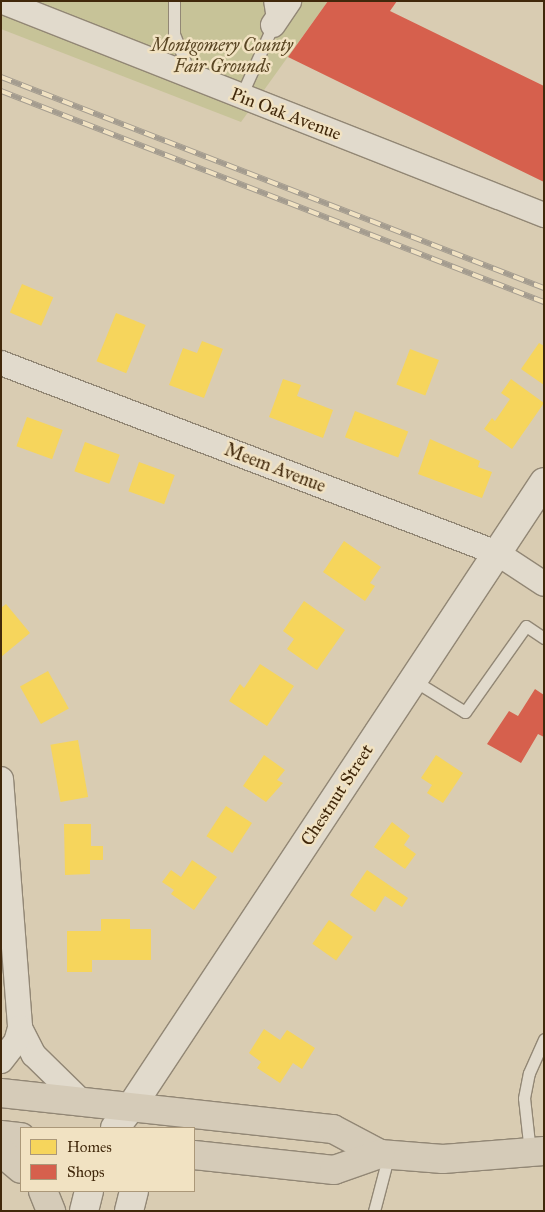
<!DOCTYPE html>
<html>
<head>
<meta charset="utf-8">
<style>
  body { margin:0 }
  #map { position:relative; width:545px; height:1212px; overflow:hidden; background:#d9ccb2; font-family:"IM FELL Great Primer",serif }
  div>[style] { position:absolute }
  .green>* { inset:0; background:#c7c398 }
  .homes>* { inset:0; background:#f6d55c; transform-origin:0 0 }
  .shops>* { inset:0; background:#d6604d }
  .roads { filter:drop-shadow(1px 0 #928775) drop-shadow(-1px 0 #928775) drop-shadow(0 1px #928775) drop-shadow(0 -1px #928775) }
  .service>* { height:11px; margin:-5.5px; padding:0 5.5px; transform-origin:5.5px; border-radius:5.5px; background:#e1dacc }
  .minor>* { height:24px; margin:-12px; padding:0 12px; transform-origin:12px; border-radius:12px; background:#e1dacc }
  .tertiary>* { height:28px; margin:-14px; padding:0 14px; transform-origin:14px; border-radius:14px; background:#e1dacc }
  .secondary>* { height:28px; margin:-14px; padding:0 14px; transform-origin:14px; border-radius:14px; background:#e1dacc }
  .primary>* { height:28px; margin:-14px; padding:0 14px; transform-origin:14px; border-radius:14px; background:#d5cbb8 }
  .rail>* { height:5.5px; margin-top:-2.75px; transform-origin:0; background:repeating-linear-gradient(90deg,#f1e2c2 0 11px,#a49c8f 0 22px); box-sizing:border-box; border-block:1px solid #a49c8f }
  span { translate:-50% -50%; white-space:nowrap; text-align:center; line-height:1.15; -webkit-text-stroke:5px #f1e2c2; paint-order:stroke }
  .park-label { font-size:18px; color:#594523; font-style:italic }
  .street-label { font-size:18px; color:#41280b }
  .frame { position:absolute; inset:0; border:2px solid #41280b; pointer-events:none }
  .legend { position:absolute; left:20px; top:1127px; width:175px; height:65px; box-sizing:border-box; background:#f1e2c2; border:1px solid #ab9879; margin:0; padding:6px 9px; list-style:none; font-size:15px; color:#41280b }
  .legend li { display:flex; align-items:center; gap:10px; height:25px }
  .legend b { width:25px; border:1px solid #ab9879 }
</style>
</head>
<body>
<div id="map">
  <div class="green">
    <div style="clip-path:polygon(1px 1px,328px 1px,241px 122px,1px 29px)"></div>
  </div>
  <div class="homes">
    <div style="left:22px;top:284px;width:34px;height:31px;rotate:23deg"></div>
    <div style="left:116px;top:313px;width:32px;height:52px;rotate:22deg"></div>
    <div style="clip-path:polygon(202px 341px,223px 349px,204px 398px,169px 385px,183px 348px,197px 353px)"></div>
    <div style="clip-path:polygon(539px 343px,544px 346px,544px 385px,521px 369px)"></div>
    <div style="left:410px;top:349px;width:31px;height:38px;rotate:21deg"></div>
    <div style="clip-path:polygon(283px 379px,301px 385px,297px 396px,333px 410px,323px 438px,269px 417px)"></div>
    <div style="clip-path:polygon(511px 379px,544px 403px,512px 449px,484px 429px,492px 418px,495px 421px,510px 399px,501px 393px)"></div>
    <div style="left:355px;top:411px;width:57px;height:28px;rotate:21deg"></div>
    <div style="left:27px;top:417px;width:38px;height:31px;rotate:20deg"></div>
    <div style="clip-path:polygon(430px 439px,480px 461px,478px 467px,492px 472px,482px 498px,418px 474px)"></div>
    <div style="left:85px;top:442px;width:37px;height:31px;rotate:20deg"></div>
    <div style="left:139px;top:462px;width:38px;height:31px;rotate:20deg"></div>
    <div style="clip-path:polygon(344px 541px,381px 567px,370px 583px,375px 586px,365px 601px,323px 572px)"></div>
    <div style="clip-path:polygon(304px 601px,345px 630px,317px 670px,287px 649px,294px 639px,283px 631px)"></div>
    <div style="clip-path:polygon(6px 604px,30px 633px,1px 657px,1px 608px)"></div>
    <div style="clip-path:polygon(260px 664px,294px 686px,267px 726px,229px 701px,240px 684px,244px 688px)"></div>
    <div style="left:48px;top:671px;width:43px;height:32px;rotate:61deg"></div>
    <div style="left:78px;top:740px;width:58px;height:28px;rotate:80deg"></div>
    <div style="clip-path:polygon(264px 755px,285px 770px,277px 780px,283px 783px,266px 802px,243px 786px)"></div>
    <div style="clip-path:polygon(436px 755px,463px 773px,443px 803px,427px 793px,432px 785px,421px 778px)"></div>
    <div style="left:226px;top:806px;width:31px;height:36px;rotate:33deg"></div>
    <div style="clip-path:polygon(392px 822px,410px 836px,404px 845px,416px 854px,405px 869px,374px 847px)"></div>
    <div style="clip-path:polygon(64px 824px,91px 824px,91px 846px,103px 846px,103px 860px,90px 860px,90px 874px,65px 875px)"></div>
    <div style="clip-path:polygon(192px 860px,217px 877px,194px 910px,171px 894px,174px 890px,162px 882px,171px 870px,181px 877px)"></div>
    <div style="clip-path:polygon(367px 870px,408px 898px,402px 907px,385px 896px,375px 912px,350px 895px)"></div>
    <div style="clip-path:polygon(101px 919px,130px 919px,130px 929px,151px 929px,151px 960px,92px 960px,92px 972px,67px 972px,67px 931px,101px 931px)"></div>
    <div style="left:329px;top:920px;width:29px;height:29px;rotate:35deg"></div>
    <div style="clip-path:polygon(264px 1029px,280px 1040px,287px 1030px,315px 1048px,302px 1069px,293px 1063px,280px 1083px,257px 1068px,261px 1062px,249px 1053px)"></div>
  </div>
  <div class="shops">
    <div style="clip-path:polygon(328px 1px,397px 1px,390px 11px,544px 86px,544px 182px,288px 57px)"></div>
    <div style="clip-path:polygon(535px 689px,544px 695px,544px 737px,538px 734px,521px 763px,487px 744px,509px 711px,518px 716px)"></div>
  </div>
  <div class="roads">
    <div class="service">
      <div style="left:174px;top:1px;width:33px;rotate:90deg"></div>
      <div style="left:174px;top:34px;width:43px;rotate:68.2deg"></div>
      <div style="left:241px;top:96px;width:78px;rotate:-65.7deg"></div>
      <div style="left:273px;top:25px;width:24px;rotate:-99deg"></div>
      <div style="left:413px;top:680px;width:61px;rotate:31.6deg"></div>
      <div style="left:465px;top:712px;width:105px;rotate:-54.7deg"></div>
      <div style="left:526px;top:626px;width:22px;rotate:34deg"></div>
      <div style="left:530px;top:1152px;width:54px;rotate:-96.3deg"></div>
      <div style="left:524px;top:1098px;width:25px;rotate:-79deg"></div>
      <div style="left:529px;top:1073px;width:37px;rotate:-66deg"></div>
      <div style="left:374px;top:1211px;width:59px;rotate:-75.3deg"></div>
    </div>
    <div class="minor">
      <div style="left:1px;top:1px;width:584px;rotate:21.51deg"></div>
      <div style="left:273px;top:25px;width:29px;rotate:-56deg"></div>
      <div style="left:1px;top:363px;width:531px;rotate:20.96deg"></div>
      <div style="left:497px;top:553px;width:56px;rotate:33.4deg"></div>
      <div style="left:1px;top:779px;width:250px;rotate:85.6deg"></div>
      <div style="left:20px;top:1028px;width:30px;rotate:63deg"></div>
      <div style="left:34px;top:1055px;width:64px;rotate:44.4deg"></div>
      <div style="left:1px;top:1061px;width:24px;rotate:-52deg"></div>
      <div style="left:16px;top:1042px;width:15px;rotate:-74deg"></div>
    </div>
    <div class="tertiary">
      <div style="left:131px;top:1107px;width:749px;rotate:-56.54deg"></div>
    </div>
    <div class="secondary">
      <div style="left:115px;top:1128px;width:26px;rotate:-53deg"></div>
      <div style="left:84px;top:1211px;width:21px;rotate:-76deg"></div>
      <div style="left:129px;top:1211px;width:21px;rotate:-76deg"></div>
    </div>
    <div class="primary">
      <div style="left:1px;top:1093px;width:334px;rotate:6.2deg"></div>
      <div style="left:333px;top:1129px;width:53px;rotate:28deg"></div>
      <div style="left:380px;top:1154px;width:63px;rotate:4.5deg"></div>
      <div style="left:443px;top:1159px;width:101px;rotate:-4.5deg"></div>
      <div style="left:1px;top:1135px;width:20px;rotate:6deg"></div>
      <div style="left:1px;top:1152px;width:26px;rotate:40deg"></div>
      <div style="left:194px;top:1155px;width:141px;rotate:6.1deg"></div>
      <div style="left:334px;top:1170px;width:49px;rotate:-19.2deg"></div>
      <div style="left:43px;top:1191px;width:22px;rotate:68deg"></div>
    </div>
  </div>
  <div class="rail">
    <div style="left:1px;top:77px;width:583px;rotate:21.24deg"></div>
    <div style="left:1px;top:91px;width:583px;rotate:21.24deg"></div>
  </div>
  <div class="park-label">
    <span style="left:222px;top:56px">Montgomery County<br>Fair Grounds</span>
  </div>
  <div class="street-label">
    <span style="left:286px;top:114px;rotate:21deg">Pin Oak Avenue</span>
    <span style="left:275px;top:468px;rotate:21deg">Meem Avenue</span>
    <span style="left:337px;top:795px;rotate:-57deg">Chestnut Street</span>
  </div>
  <div class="frame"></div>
  <ul class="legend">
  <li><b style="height:14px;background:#f6d55c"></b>Homes</li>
  <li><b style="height:14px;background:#d6604d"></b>Shops</li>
  </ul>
</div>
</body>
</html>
